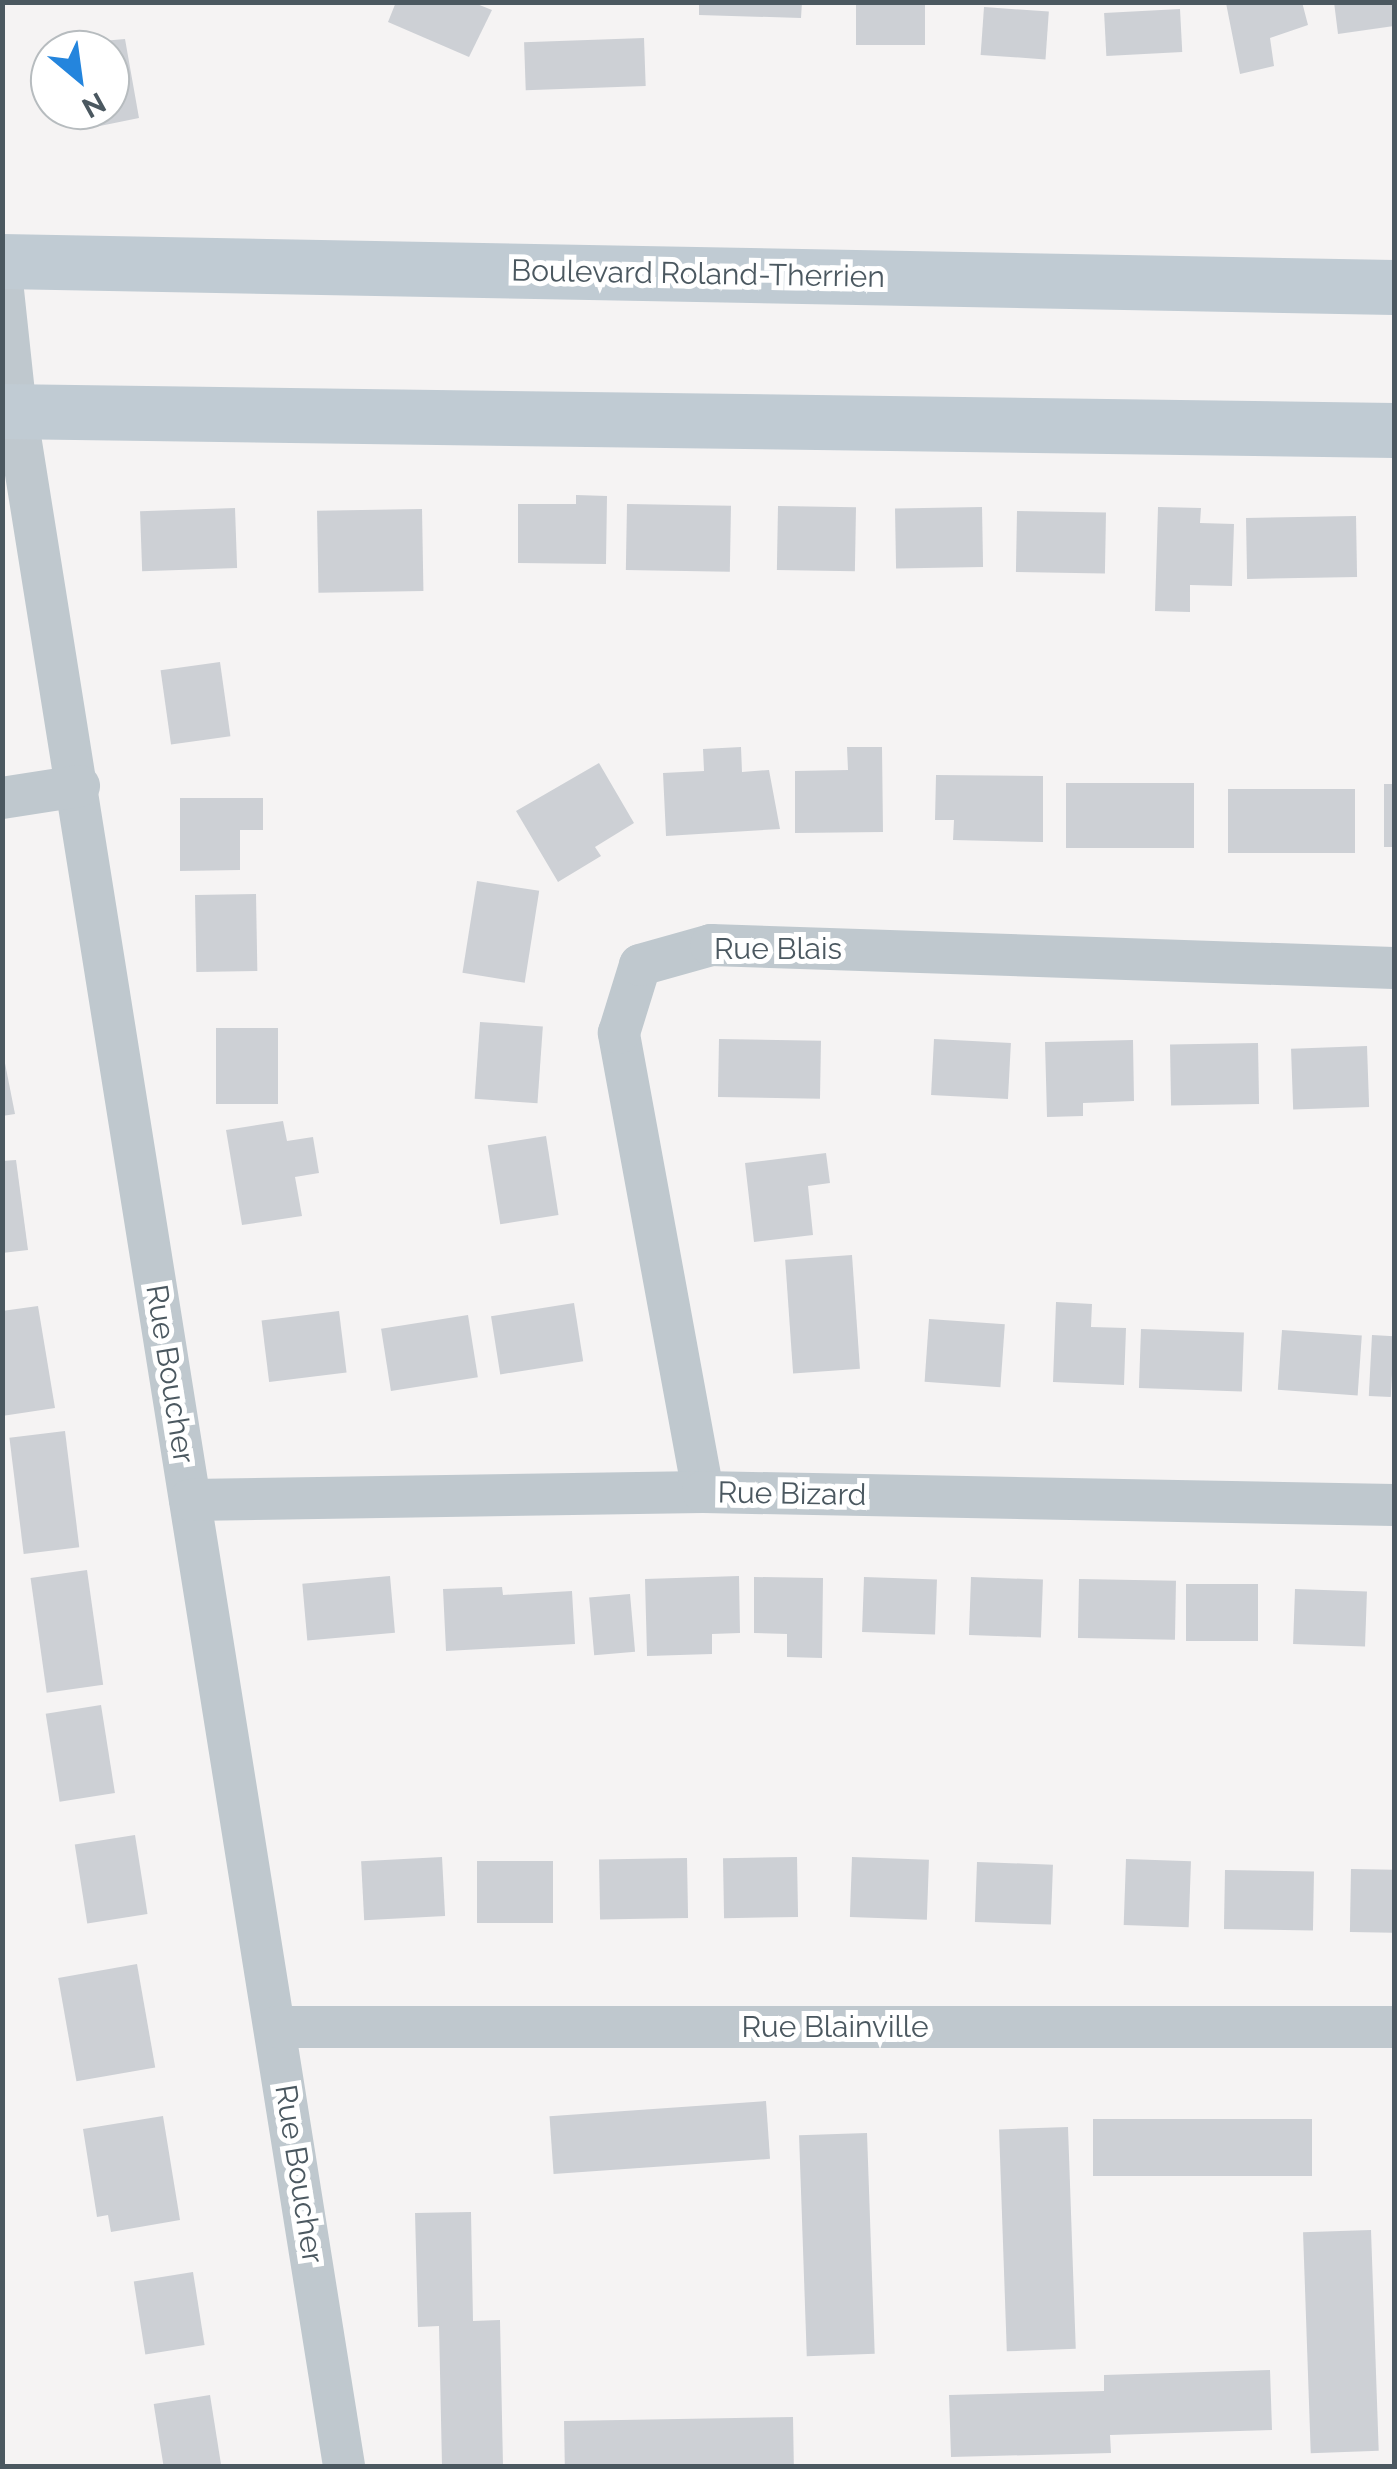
<!DOCTYPE html>
<html>
<head>
<meta charset="utf-8">
<style>
  body { margin:0 }
  #map { position:relative; width:1397px; height:2469px; overflow:hidden; background:#f5f3f3; font-family:Raleway,sans-serif }
  div>[style] { position:absolute }
  .building>* { inset:0; background:#cdd0d5; transform-origin:0 0 }
  .street>* { height:42px; margin:-21px; padding:0 21px; transform-origin:21px; border-radius:21px; background:#bfc8ce }
  .secondary>* { height:55px; margin:-27.5px; padding:0 27.5px; transform-origin:27.5px; border-radius:27.5px; background:#c0cbd3 }
  span { translate:-50% -50%; white-space:nowrap; text-align:center; line-height:1.15; -webkit-text-stroke:10px #fff; paint-order:stroke }
  .street-label { font-size:30px; color:#4b5860 }
  .frame { position:absolute; inset:0; border:5px solid #4b5860; pointer-events:none }
  .north { position:absolute; left:30px; top:30px; width:100px; height:100px; box-sizing:border-box; background:#fff; border:2px solid #b7bcbf; border-radius:50%; rotate:151deg; font-size:28px; font-weight:700; line-height:40px; text-align:center; color:#4b5860 }
  .north::after { content:''; display:block; margin:auto; width:35px; height:45px; background:#2485dd; clip-path:polygon(50% 0,100% 100%,50% 72%,0 100%) }
</style>
</head>
<body>
<div id="map">
  <div class="building">
    <div style="clip-path:polygon(396px 2px,472px 2px,492px 10px,469px 57px,388px 22px)"></div>
    <div style="clip-path:polygon(699px 2px,802px 2px,801px 18px,699px 15px)"></div>
    <div style="left:856px;top:2px;width:69px;height:43px"></div>
    <div style="clip-path:polygon(1302px 2px,1308px 25px,1270px 38px,1274px 66px,1240px 74px,1226px 3px)"></div>
    <div style="clip-path:polygon(1334px 2px,1394px 2px,1394px 26px,1338px 34px)"></div>
    <div style="left:984px;top:7px;width:65px;height:48px;rotate:4deg"></div>
    <div style="left:1180px;top:9px;width:43px;height:76px;rotate:87deg"></div>
    <div style="left:644px;top:38px;width:48px;height:120px;rotate:88deg"></div>
    <div style="clip-path:polygon(125px 39px,139px 118px,85px 129px,82px 110px,110px 110px,110px 50px,70px 50px,68px 44px)"></div>
    <div style="clip-path:polygon(576px 495px,607px 496px,606px 564px,518px 563px,518px 504px,576px 504px)"></div>
    <div style="left:627px;top:504px;width:104px;height:66px;rotate:1deg"></div>
    <div style="left:778px;top:506px;width:78px;height:64px;rotate:1deg"></div>
    <div style="left:982px;top:507px;width:60px;height:87px;rotate:89deg"></div>
    <div style="clip-path:polygon(1158px 507px,1201px 508px,1200px 523px,1234px 524px,1232px 586px,1190px 585px,1190px 612px,1155px 611px)"></div>
    <div style="left:235px;top:508px;width:60px;height:95px;rotate:88deg"></div>
    <div style="left:422px;top:509px;width:82px;height:105px;rotate:89deg"></div>
    <div style="left:1017px;top:511px;width:89px;height:61px;rotate:1deg"></div>
    <div style="left:1356px;top:516px;width:61px;height:110px;rotate:89deg"></div>
    <div style="left:220px;top:662px;width:75px;height:60px;rotate:82deg"></div>
    <div style="clip-path:polygon(741px 747px,742px 772px,769px 770px,780px 829px,666px 836px,663px 773px,704px 771px,703px 749px)"></div>
    <div style="clip-path:polygon(847px 747px,882px 747px,883px 832px,795px 833px,795px 771px,848px 770px)"></div>
    <div style="clip-path:polygon(599px 763px,634px 823px,595px 847px,601px 856px,558px 882px,516px 811px)"></div>
    <div style="clip-path:polygon(936px 775px,1043px 776px,1043px 842px,953px 840px,954px 820px,935px 820px)"></div>
    <div style="left:1066px;top:783px;width:128px;height:65px"></div>
    <div style="left:1384px;top:784px;width:10px;height:63px"></div>
    <div style="left:1228px;top:789px;width:127px;height:64px"></div>
    <div style="clip-path:polygon(180px 798px,263px 798px,263px 830px,240px 830px,240px 870px,180px 871px)"></div>
    <div style="left:477px;top:881px;width:63px;height:93px;rotate:9deg"></div>
    <div style="left:256px;top:894px;width:77px;height:61px;rotate:89deg"></div>
    <div style="left:480px;top:1022px;width:63px;height:77px;rotate:4deg"></div>
    <div style="left:216px;top:1028px;width:62px;height:76px"></div>
    <div style="left:719px;top:1039px;width:102px;height:58px;rotate:1deg"></div>
    <div style="left:934px;top:1039px;width:77px;height:56px;rotate:3deg"></div>
    <div style="clip-path:polygon(1133px 1040px,1134px 1101px,1083px 1103px,1083px 1116px,1047px 1117px,1045px 1042px)"></div>
    <div style="left:1258px;top:1043px;width:61px;height:88px;rotate:89deg"></div>
    <div style="left:1367px;top:1046px;width:61px;height:76px;rotate:88deg"></div>
    <div style="clip-path:polygon(2px 1048px,15px 1114px,2px 1116px)"></div>
    <div style="clip-path:polygon(283px 1121px,287px 1141px,313px 1137px,319px 1173px,295px 1177px,302px 1216px,242px 1225px,226px 1130px)"></div>
    <div style="left:546px;top:1136px;width:80px;height:59px;rotate:81deg"></div>
    <div style="clip-path:polygon(826px 1153px,830px 1183px,808px 1186px,813px 1235px,754px 1242px,745px 1163px)"></div>
    <div style="clip-path:polygon(16px 1160px,28px 1250px,2px 1253px,2px 1161px)"></div>
    <div style="left:852px;top:1255px;width:114px;height:67px;rotate:86deg"></div>
    <div style="clip-path:polygon(1056px 1302px,1092px 1304px,1091px 1327px,1126px 1328px,1124px 1385px,1053px 1382px)"></div>
    <div style="left:574px;top:1303px;width:59px;height:84px;rotate:81deg"></div>
    <div style="clip-path:polygon(38px 1306px,55px 1408px,2px 1416px,2px 1311px)"></div>
    <div style="left:339px;top:1311px;width:62px;height:78px;rotate:83deg"></div>
    <div style="left:468px;top:1315px;width:63px;height:88px;rotate:81deg"></div>
    <div style="left:929px;top:1319px;width:76px;height:63px;rotate:4deg"></div>
    <div style="left:1141px;top:1329px;width:103px;height:59px;rotate:2deg"></div>
    <div style="left:1282px;top:1330px;width:80px;height:60px;rotate:4deg"></div>
    <div style="left:1372px;top:1335px;width:22px;height:61px;rotate:3deg"></div>
    <div style="left:65px;top:1431px;width:117px;height:56px;rotate:83deg"></div>
    <div style="left:87px;top:1570px;width:116px;height:57px;rotate:82deg"></div>
    <div style="left:390px;top:1576px;width:57px;height:88px;rotate:85deg"></div>
    <div style="clip-path:polygon(739px 1576px,740px 1633px,712px 1634px,712px 1654px,647px 1656px,645px 1579px)"></div>
    <div style="clip-path:polygon(754px 1577px,823px 1578px,822px 1658px,787px 1657px,787px 1634px,754px 1633px)"></div>
    <div style="left:864px;top:1577px;width:73px;height:55px;rotate:2deg"></div>
    <div style="left:971px;top:1577px;width:72px;height:58px;rotate:2deg"></div>
    <div style="left:1079px;top:1579px;width:97px;height:59px;rotate:1deg"></div>
    <div style="left:1186px;top:1584px;width:72px;height:57px"></div>
    <div style="clip-path:polygon(502px 1587px,503px 1595px,572px 1591px,575px 1644px,446px 1651px,443px 1589px)"></div>
    <div style="left:1295px;top:1589px;width:72px;height:55px;rotate:2deg"></div>
    <div style="left:630px;top:1594px;width:58px;height:41px;rotate:85deg"></div>
    <div style="left:101px;top:1705px;width:89px;height:56px;rotate:81deg"></div>
    <div style="left:135px;top:1835px;width:80px;height:61px;rotate:81deg"></div>
    <div style="left:442px;top:1857px;width:59px;height:81px;rotate:87deg"></div>
    <div style="left:797px;top:1857px;width:60px;height:74px;rotate:89deg"></div>
    <div style="left:852px;top:1857px;width:77px;height:60px;rotate:2deg"></div>
    <div style="left:687px;top:1858px;width:60px;height:88px;rotate:89deg"></div>
    <div style="left:1126px;top:1859px;width:65px;height:66px;rotate:2deg"></div>
    <div style="left:553px;top:1861px;width:62px;height:76px;rotate:90deg"></div>
    <div style="left:977px;top:1862px;width:76px;height:60px;rotate:2deg"></div>
    <div style="left:1351px;top:1869px;width:43px;height:63px;rotate:1deg"></div>
    <div style="left:1225px;top:1870px;width:89px;height:59px;rotate:1deg"></div>
    <div style="left:137px;top:1964px;width:105px;height:80px;rotate:80deg"></div>
    <div style="left:766px;top:2101px;width:58px;height:217px;rotate:86deg"></div>
    <div style="clip-path:polygon(163px 2116px,180px 2220px,111px 2232px,108px 2215px,97px 2217px,83px 2129px)"></div>
    <div style="left:1093px;top:2119px;width:219px;height:57px"></div>
    <div style="left:1068px;top:2127px;width:222px;height:69px;rotate:88deg"></div>
    <div style="left:867px;top:2133px;width:221px;height:68px;rotate:88deg"></div>
    <div style="clip-path:polygon(471px 2212px,473px 2321px,500px 2320px,503px 2466px,442px 2466px,439px 2326px,418px 2327px,415px 2213px)"></div>
    <div style="left:1371px;top:2230px;width:221px;height:68px;rotate:88deg"></div>
    <div style="left:193px;top:2272px;width:74px;height:60px;rotate:81deg"></div>
    <div style="clip-path:polygon(1270px 2370px,1272px 2430px,1110px 2435px,1111px 2453px,951px 2457px,949px 2395px,1104px 2391px,1104px 2375px)"></div>
    <div style="left:210px;top:2395px;width:72px;height:57px;rotate:81deg"></div>
    <div style="left:793px;top:2417px;width:49px;height:229px;rotate:89deg"></div>
  </div>
  <div class="street">
    <div style="left:2px;top:281px;width:131px;rotate:83.9deg"></div>
    <div style="left:16px;top:411px;width:2081px;rotate:80.93deg"></div>
    <div style="left:2px;top:798px;width:78px;rotate:-8.9deg"></div>
    <div style="left:703px;top:1492px;width:467px;rotate:-100.4deg"></div>
    <div style="left:619px;top:1033px;width:71px;rotate:-72.8deg"></div>
    <div style="left:640px;top:965px;width:74px;rotate:-15.7deg"></div>
    <div style="left:711px;top:945px;width:683px;rotate:1.93deg"></div>
    <div style="left:190px;top:1500px;width:513px;rotate:-0.89deg"></div>
    <div style="left:703px;top:1492px;width:691px;rotate:1.08deg"></div>
    <div style="left:276px;top:2027px;width:1118px"></div>
  </div>
  <div class="secondary">
    <div style="left:2px;top:261px;width:1392px;rotate:1.07deg"></div>
    <div style="left:2px;top:411px;width:1392px;rotate:0.78deg"></div>
  </div>
  <div class="street-label">
    <span style="left:698px;top:274px;rotate:1deg">Boulevard Roland-Therrien</span>
    <span style="left:778px;top:949px">Rue Blais</span>
    <span style="left:170px;top:1374px;rotate:81deg">Rue Boucher</span>
    <span style="left:792px;top:1494px;rotate:1deg">Rue Bizard</span>
    <span style="left:835px;top:2027px">Rue Blainville</span>
    <span style="left:299px;top:2174px;rotate:81deg">Rue Boucher</span>
  </div>
  <div class="frame"></div>
  <div class="north">N</div>
</div>
</body>
</html>
